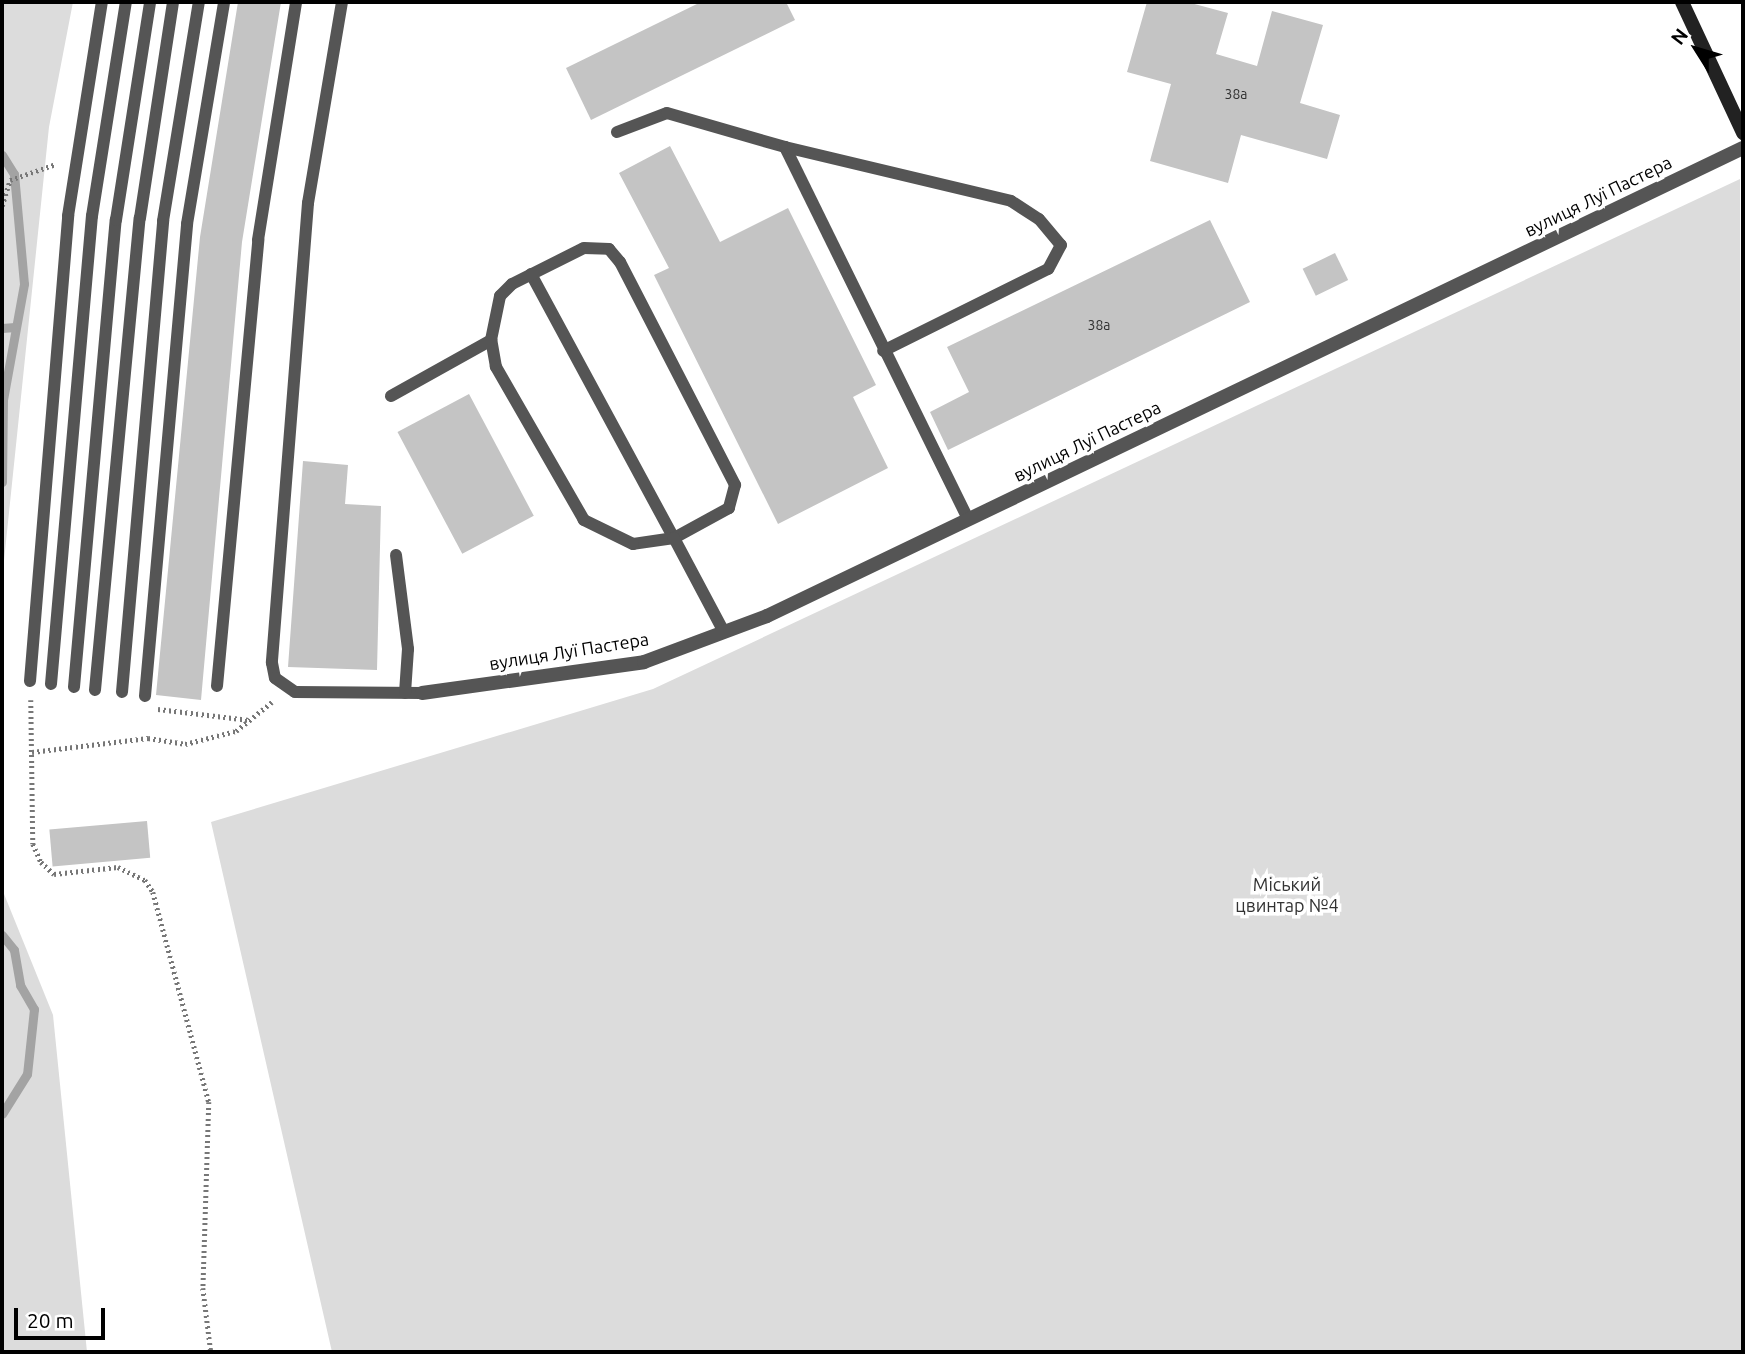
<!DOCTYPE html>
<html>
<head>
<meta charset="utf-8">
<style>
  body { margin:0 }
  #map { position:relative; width:1745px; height:1354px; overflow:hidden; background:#fff; font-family:Ubuntu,sans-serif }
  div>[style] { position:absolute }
  .green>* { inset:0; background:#dcdcdc }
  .stream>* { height:9px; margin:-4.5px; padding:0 4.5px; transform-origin:4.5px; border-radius:4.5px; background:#a3a3a3 }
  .building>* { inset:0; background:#c4c4c4; transform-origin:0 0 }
  .path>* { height:4.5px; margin-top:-2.25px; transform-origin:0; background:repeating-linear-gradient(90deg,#777 0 2px,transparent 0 5.5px) }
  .lane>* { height:12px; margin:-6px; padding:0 6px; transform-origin:6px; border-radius:6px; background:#555 }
  .street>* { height:14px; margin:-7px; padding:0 7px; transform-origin:7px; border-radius:7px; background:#555 }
  .secondary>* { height:14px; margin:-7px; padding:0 7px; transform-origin:7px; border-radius:7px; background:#222 }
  span { translate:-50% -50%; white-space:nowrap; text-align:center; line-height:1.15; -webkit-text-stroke:7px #fff; paint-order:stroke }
  .number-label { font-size:14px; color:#313131 }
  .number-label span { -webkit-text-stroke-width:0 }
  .street-label { font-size:18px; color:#000 }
  .park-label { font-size:18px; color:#333 }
  .frame { position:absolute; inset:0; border:4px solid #000; pointer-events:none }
  .north { position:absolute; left:1661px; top:14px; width:70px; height:70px; -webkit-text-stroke:5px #fff; paint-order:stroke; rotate:307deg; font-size:19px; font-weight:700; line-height:28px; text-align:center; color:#000 }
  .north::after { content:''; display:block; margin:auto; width:24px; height:32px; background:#000; clip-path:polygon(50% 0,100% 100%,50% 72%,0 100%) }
  .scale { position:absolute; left:14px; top:1308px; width:91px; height:32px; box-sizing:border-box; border:4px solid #000; border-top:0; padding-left:9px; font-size:21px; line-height:24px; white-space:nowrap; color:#000; -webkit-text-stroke:5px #fff; paint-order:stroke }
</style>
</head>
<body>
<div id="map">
  <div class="green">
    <div style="clip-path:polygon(2px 2px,73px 2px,49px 127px,2px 580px)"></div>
    <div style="clip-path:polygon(1740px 179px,1743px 1352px,332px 1352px,211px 822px,653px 689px)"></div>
    <div style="clip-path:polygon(2px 889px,53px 1015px,87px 1352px,2px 1352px)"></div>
  </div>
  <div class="stream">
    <div style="left:2px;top:155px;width:22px;rotate:58deg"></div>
    <div style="left:14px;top:174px;width:110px;rotate:84.8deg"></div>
    <div style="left:24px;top:284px;width:117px;rotate:100.3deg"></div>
    <div style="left:3px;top:399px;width:83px;rotate:90.7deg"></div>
    <div style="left:2px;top:328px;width:13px;rotate:-4deg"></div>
    <div style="left:2px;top:935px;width:19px;rotate:51deg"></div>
    <div style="left:14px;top:950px;width:36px;rotate:80deg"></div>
    <div style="left:20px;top:985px;width:28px;rotate:60deg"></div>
    <div style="left:34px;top:1009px;width:65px;rotate:96.1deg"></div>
    <div style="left:27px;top:1074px;width:47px;rotate:122deg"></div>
  </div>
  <div class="building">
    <div style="clip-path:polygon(238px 2px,281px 2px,242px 242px,201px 700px,156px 695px,200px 237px)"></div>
    <div style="clip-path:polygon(701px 2px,786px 2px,795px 20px,591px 120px,566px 68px)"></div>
    <div style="clip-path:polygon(1147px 2px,1187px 2px,1228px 13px,1216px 54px,1257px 66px,1272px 11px,1323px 25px,1300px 103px,1340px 115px,1327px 159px,1241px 135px,1228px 183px,1150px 161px,1171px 84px,1127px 72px)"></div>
    <div style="clip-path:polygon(670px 146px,720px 242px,788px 208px,876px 385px,853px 397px,888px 468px,778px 524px,654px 275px,669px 268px,619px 173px)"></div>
    <div style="clip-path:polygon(1210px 220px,1250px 302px,948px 450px,930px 412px,969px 392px,947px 347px)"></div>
    <div style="left:1335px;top:253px;width:30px;height:36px;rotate:64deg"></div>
    <div style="left:469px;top:394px;width:138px;height:81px;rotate:62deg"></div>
    <div style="clip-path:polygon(303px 461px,348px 465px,345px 504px,381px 506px,377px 670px,288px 667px)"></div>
    <div style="left:147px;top:821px;width:37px;height:98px;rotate:85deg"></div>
  </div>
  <div class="path">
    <div style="left:2px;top:206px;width:27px;rotate:-73deg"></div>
    <div style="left:10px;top:180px;width:49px;rotate:-19.2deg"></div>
    <div style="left:31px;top:700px;width:144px;rotate:89.2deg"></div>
    <div style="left:33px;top:844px;width:20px;rotate:66deg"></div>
    <div style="left:41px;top:862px;width:18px;rotate:43deg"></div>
    <div style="left:54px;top:874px;width:64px;rotate:-6.2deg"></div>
    <div style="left:118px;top:867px;width:30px;rotate:26deg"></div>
    <div style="left:145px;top:880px;width:14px;rotate:56deg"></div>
    <div style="left:153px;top:892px;width:217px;rotate:75.1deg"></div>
    <div style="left:209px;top:1102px;width:186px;rotate:91.8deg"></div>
    <div style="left:203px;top:1288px;width:64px;rotate:82.9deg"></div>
    <div style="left:158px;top:709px;width:92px;rotate:6.9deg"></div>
    <div style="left:32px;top:752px;width:117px;rotate:-6.9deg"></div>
    <div style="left:148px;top:738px;width:37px;rotate:9deg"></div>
    <div style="left:185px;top:744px;width:53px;rotate:-14.3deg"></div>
    <div style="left:236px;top:731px;width:46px;rotate:-38.9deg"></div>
  </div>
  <div class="lane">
    <div style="left:342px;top:2px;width:204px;rotate:99.6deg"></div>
    <div style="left:308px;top:203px;width:461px;rotate:94.5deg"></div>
    <div style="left:272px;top:663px;width:15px;rotate:79deg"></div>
    <div style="left:275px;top:678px;width:24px;rotate:35deg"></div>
    <div style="left:295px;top:692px;width:127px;rotate:0.5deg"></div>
    <div style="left:617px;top:132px;width:53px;rotate:-20.8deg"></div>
    <div style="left:667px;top:113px;width:123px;rotate:16.1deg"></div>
    <div style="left:785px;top:147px;width:415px;rotate:63.8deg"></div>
    <div style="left:785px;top:147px;width:232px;rotate:13.4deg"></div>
    <div style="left:1011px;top:201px;width:33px;rotate:33deg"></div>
    <div style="left:1039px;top:219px;width:34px;rotate:50deg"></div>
    <div style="left:1061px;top:245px;width:27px;rotate:118deg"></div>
    <div style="left:1048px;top:269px;width:184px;rotate:153.6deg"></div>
    <div style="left:531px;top:274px;width:300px;rotate:61.6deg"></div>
    <div style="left:674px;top:538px;width:41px;rotate:171.7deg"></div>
    <div style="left:633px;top:544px;width:55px;rotate:-153.9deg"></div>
    <div style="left:584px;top:520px;width:177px;rotate:-119.9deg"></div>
    <div style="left:496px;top:367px;width:27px;rotate:-100deg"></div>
    <div style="left:491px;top:340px;width:45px;rotate:-78.4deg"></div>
    <div style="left:500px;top:296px;width:17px;rotate:-45deg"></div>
    <div style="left:512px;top:284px;width:80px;rotate:-26.6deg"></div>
    <div style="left:584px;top:248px;width:25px;rotate:2deg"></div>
    <div style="left:609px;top:249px;width:17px;rotate:50deg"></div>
    <div style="left:620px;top:262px;width:251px;rotate:62.7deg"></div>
    <div style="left:735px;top:485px;width:24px;rotate:105deg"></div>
    <div style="left:729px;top:508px;width:63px;rotate:151.4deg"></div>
    <div style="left:674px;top:538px;width:106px;rotate:62deg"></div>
    <div style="left:391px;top:396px;width:115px;rotate:-29.2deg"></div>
    <div style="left:396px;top:555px;width:95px;rotate:82.7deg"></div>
    <div style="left:408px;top:649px;width:44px;rotate:93.9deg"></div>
    <div style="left:30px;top:681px;width:467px;rotate:-85.3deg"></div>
    <div style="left:68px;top:216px;width:217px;rotate:-81deg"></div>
    <div style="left:51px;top:684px;width:470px;rotate:-85deg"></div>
    <div style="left:92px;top:216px;width:217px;rotate:-81deg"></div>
    <div style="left:217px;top:686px;width:448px;rotate:-84.7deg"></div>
    <div style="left:258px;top:240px;width:241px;rotate:-80.9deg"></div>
    <div style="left:74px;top:687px;width:469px;rotate:-84.9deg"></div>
    <div style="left:116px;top:220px;width:221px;rotate:-81.1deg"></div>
    <div style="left:95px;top:690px;width:474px;rotate:-84.6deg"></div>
    <div style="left:140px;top:218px;width:219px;rotate:-81.3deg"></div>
    <div style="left:122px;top:692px;width:473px;rotate:-85deg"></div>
    <div style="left:163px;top:221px;width:222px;rotate:-80.7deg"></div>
    <div style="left:145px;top:696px;width:474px;rotate:-84.9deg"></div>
    <div style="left:187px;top:224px;width:225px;rotate:-80.5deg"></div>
  </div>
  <div class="street">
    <div style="left:422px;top:693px;width:224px;rotate:-7.9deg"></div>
    <div style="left:644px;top:662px;width:131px;rotate:-20.5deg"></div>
    <div style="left:767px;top:616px;width:1082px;rotate:-25.62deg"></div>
  </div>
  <div class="secondary">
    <div style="left:1682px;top:2px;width:145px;rotate:65deg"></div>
  </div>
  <div class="number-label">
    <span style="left:1236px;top:94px">38а</span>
    <span style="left:1099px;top:325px">38а</span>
  </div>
  <div class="street-label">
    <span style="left:1598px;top:196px;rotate:-26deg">вулиця Луї Пастера</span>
    <span style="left:1087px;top:441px;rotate:-26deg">вулиця Луї Пастера</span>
    <span style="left:569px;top:651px;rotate:-9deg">вулиця Луї Пастера</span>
  </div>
  <div class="park-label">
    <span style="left:1287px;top:895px">Міський<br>цвинтар №4</span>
  </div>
  <div class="frame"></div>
  <div class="north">N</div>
  <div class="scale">20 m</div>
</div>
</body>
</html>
